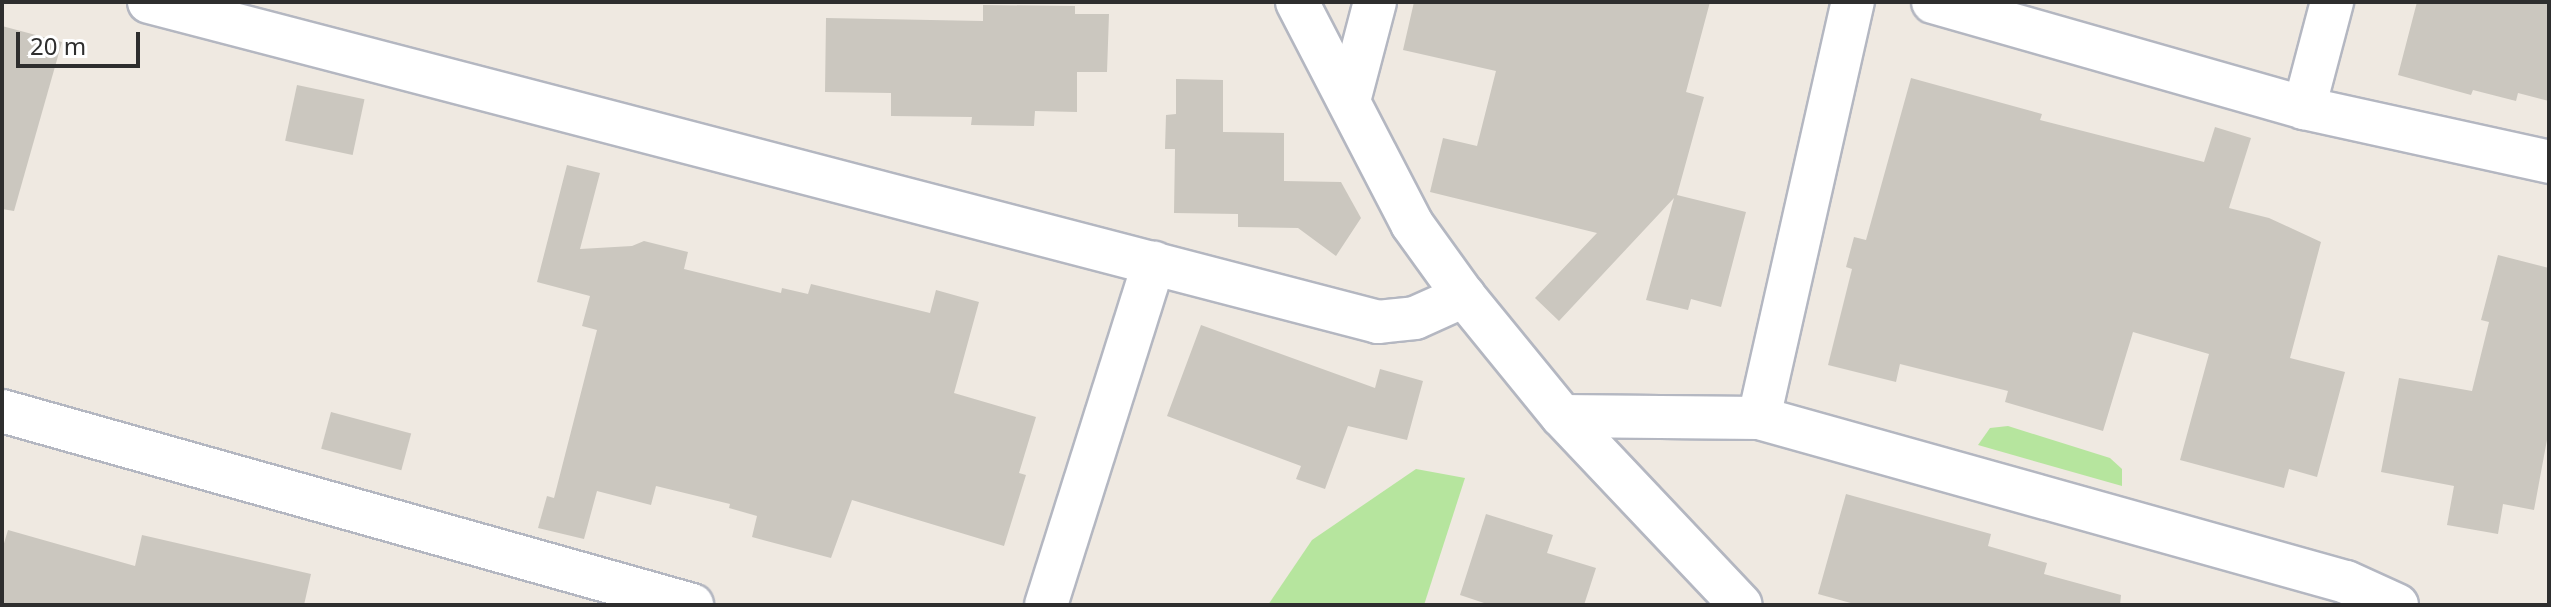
<!DOCTYPE html>
<html>
<head>
<meta charset="utf-8">
<style>
  body { margin:0 }
  #map { position:relative; width:2551px; height:607px; overflow:hidden; background:#efe9e1; font-family:"Noto Sans",sans-serif }
  div>[style] { position:absolute }
  .green>* { inset:0; background:#b6e59e }
  .building>* { inset:0; background:#cbc7bf; transform-origin:0 0 }
  .roads { filter:drop-shadow(2px 0 #b4b7c1) drop-shadow(-2px 0 #b4b7c1) drop-shadow(0 2px #b4b7c1) drop-shadow(0 -2px #b4b7c1) }
  .minor>* { height:42px; margin:-21px; padding:0 21px; transform-origin:21px; border-radius:21px; background:#fff }
  span { translate:-50% -50%; white-space:nowrap; text-align:center; line-height:1.15; -webkit-text-stroke:7px #fff; paint-order:stroke }
  .frame { position:absolute; inset:0; border:4px solid #2e2e2e; pointer-events:none }
  .scale { position:absolute; left:16px; top:32px; width:124px; height:36px; box-sizing:border-box; border:4px solid #2e2e2e; border-top:0; padding-left:10px; font-size:24px; line-height:28px; white-space:nowrap; color:#2e2e2e; -webkit-text-stroke:6px #fff; paint-order:stroke }
</style>
</head>
<body>
<div id="map">
  <div class="green">
    <div style="clip-path:polygon(2008px 426px,2110px 458px,2122px 469px,2122px 486px,1978px 445px,1990px 428px)"></div>
    <div style="clip-path:polygon(1416px 469px,1465px 478px,1424px 605px,1268px 605px,1312px 540px)"></div>
  </div>
  <div class="building">
    <div style="clip-path:polygon(1414px 2px,1710px 2px,1686px 92px,1704px 97px,1677px 195px,1746px 212px,1721px 307px,1691px 299px,1688px 310px,1646px 300px,1674px 198px,1559px 321px,1535px 298px,1597px 233px,1430px 192px,1443px 138px,1477px 146px,1496px 71px,1403px 50px)"></div>
    <div style="clip-path:polygon(2417px 2px,2549px 2px,2549px 101px,2518px 93px,2516px 101px,2473px 90px,2471px 95px,2398px 75px)"></div>
    <div style="clip-path:polygon(983px 5px,1075px 6px,1075px 14px,1109px 14px,1107px 72px,1077px 72px,1077px 112px,1035px 111px,1034px 126px,971px 125px,972px 117px,891px 116px,891px 93px,825px 92px,826px 18px,983px 21px)"></div>
    <div style="clip-path:polygon(2px 26px,62px 42px,14px 211px,2px 209px)"></div>
    <div style="clip-path:polygon(1911px 78px,2042px 114px,2040px 120px,2204px 162px,2215px 127px,2251px 138px,2229px 208px,2269px 218px,2321px 242px,2290px 358px,2345px 372px,2317px 477px,2289px 469px,2284px 488px,2180px 460px,2209px 354px,2133px 332px,2103px 431px,2005px 402px,2008px 391px,1900px 364px,1896px 382px,1828px 365px,1852px 269px,1846px 267px,1854px 237px,1866px 240px)"></div>
    <div style="clip-path:polygon(1176px 79px,1223px 80px,1223px 132px,1284px 133px,1284px 181px,1341px 182px,1361px 218px,1336px 256px,1298px 228px,1238px 227px,1238px 214px,1174px 213px,1175px 149px,1165px 149px,1166px 115px,1176px 114px)"></div>
    <div style="left:297px;top:85px;width:69px;height:57px;rotate:12deg"></div>
    <div style="clip-path:polygon(567px 165px,600px 173px,580px 249px,632px 246px,644px 241px,688px 252px,684px 269px,781px 293px,782px 288px,808px 294px,811px 284px,930px 313px,936px 290px,979px 302px,954px 393px,1036px 417px,1019px 473px,1026px 475px,1004px 546px,852px 500px,831px 558px,752px 537px,757px 516px,729px 508px,730px 504px,656px 486px,651px 505px,597px 491px,584px 539px,538px 528px,547px 496px,554px 498px,597px 330px,582px 326px,590px 296px,537px 282px)"></div>
    <div style="clip-path:polygon(2498px 255px,2549px 268px,2549px 429px,2534px 510px,2503px 504px,2498px 534px,2447px 525px,2454px 486px,2381px 472px,2399px 378px,2472px 391px,2489px 322px,2481px 320px)"></div>
    <div style="clip-path:polygon(1201px 325px,1375px 388px,1380px 369px,1423px 381px,1407px 440px,1348px 426px,1325px 489px,1296px 479px,1301px 466px,1167px 416px)"></div>
    <div style="left:331px;top:412px;width:83px;height:38px;rotate:15deg"></div>
    <div style="clip-path:polygon(1846px 494px,1991px 534px,1988px 546px,2047px 563px,2044px 574px,2121px 595px,2120px 605px,1858px 605px,1818px 594px)"></div>
    <div style="clip-path:polygon(1486px 514px,1553px 535px,1547px 553px,1596px 568px,1584px 605px,1490px 605px,1460px 595px)"></div>
    <div style="clip-path:polygon(8px 530px,135px 566px,142px 535px,311px 574px,304px 605px,2px 605px,2px 550px)"></div>
  </div>
  <div class="roads">
    <div class="minor">
      <div style="left:149px;top:2px;width:1270px;rotate:14.59deg"></div>
      <div style="left:1378px;top:322px;width:37px;rotate:-6deg"></div>
      <div style="left:1415px;top:318px;width:54px;rotate:-24.2deg"></div>
      <div style="left:1297px;top:2px;width:250px;rotate:62.6deg"></div>
      <div style="left:1412px;top:224px;width:89px;rotate:54.2deg"></div>
      <div style="left:1464px;top:296px;width:155px;rotate:50.8deg"></div>
      <div style="left:1562px;top:416px;width:260px;rotate:46.6deg"></div>
      <div style="left:1933px;top:2px;width:386px;rotate:15.9deg"></div>
      <div style="left:2304px;top:108px;width:251px;rotate:12.4deg"></div>
      <div style="left:1349px;top:101px;width:102px;rotate:-75.3deg"></div>
      <div style="left:2304px;top:108px;width:110px;rotate:-75.2deg"></div>
      <div style="left:2px;top:411px;width:717px;rotate:15.7deg"></div>
      <div style="left:1562px;top:416px;width:197px;rotate:0.6deg"></div>
      <div style="left:1759px;top:418px;width:609px;rotate:15.61deg"></div>
      <div style="left:2346px;top:582px;width:56px;rotate:24.3deg"></div>
      <div style="left:1759px;top:418px;width:426px;rotate:-77.3deg"></div>
      <div style="left:1046px;top:605px;width:359px;rotate:-72.5deg"></div>
    </div>
  </div>
  <div class="frame"></div>
  <div class="scale">20 m</div>
</div>
</body>
</html>
